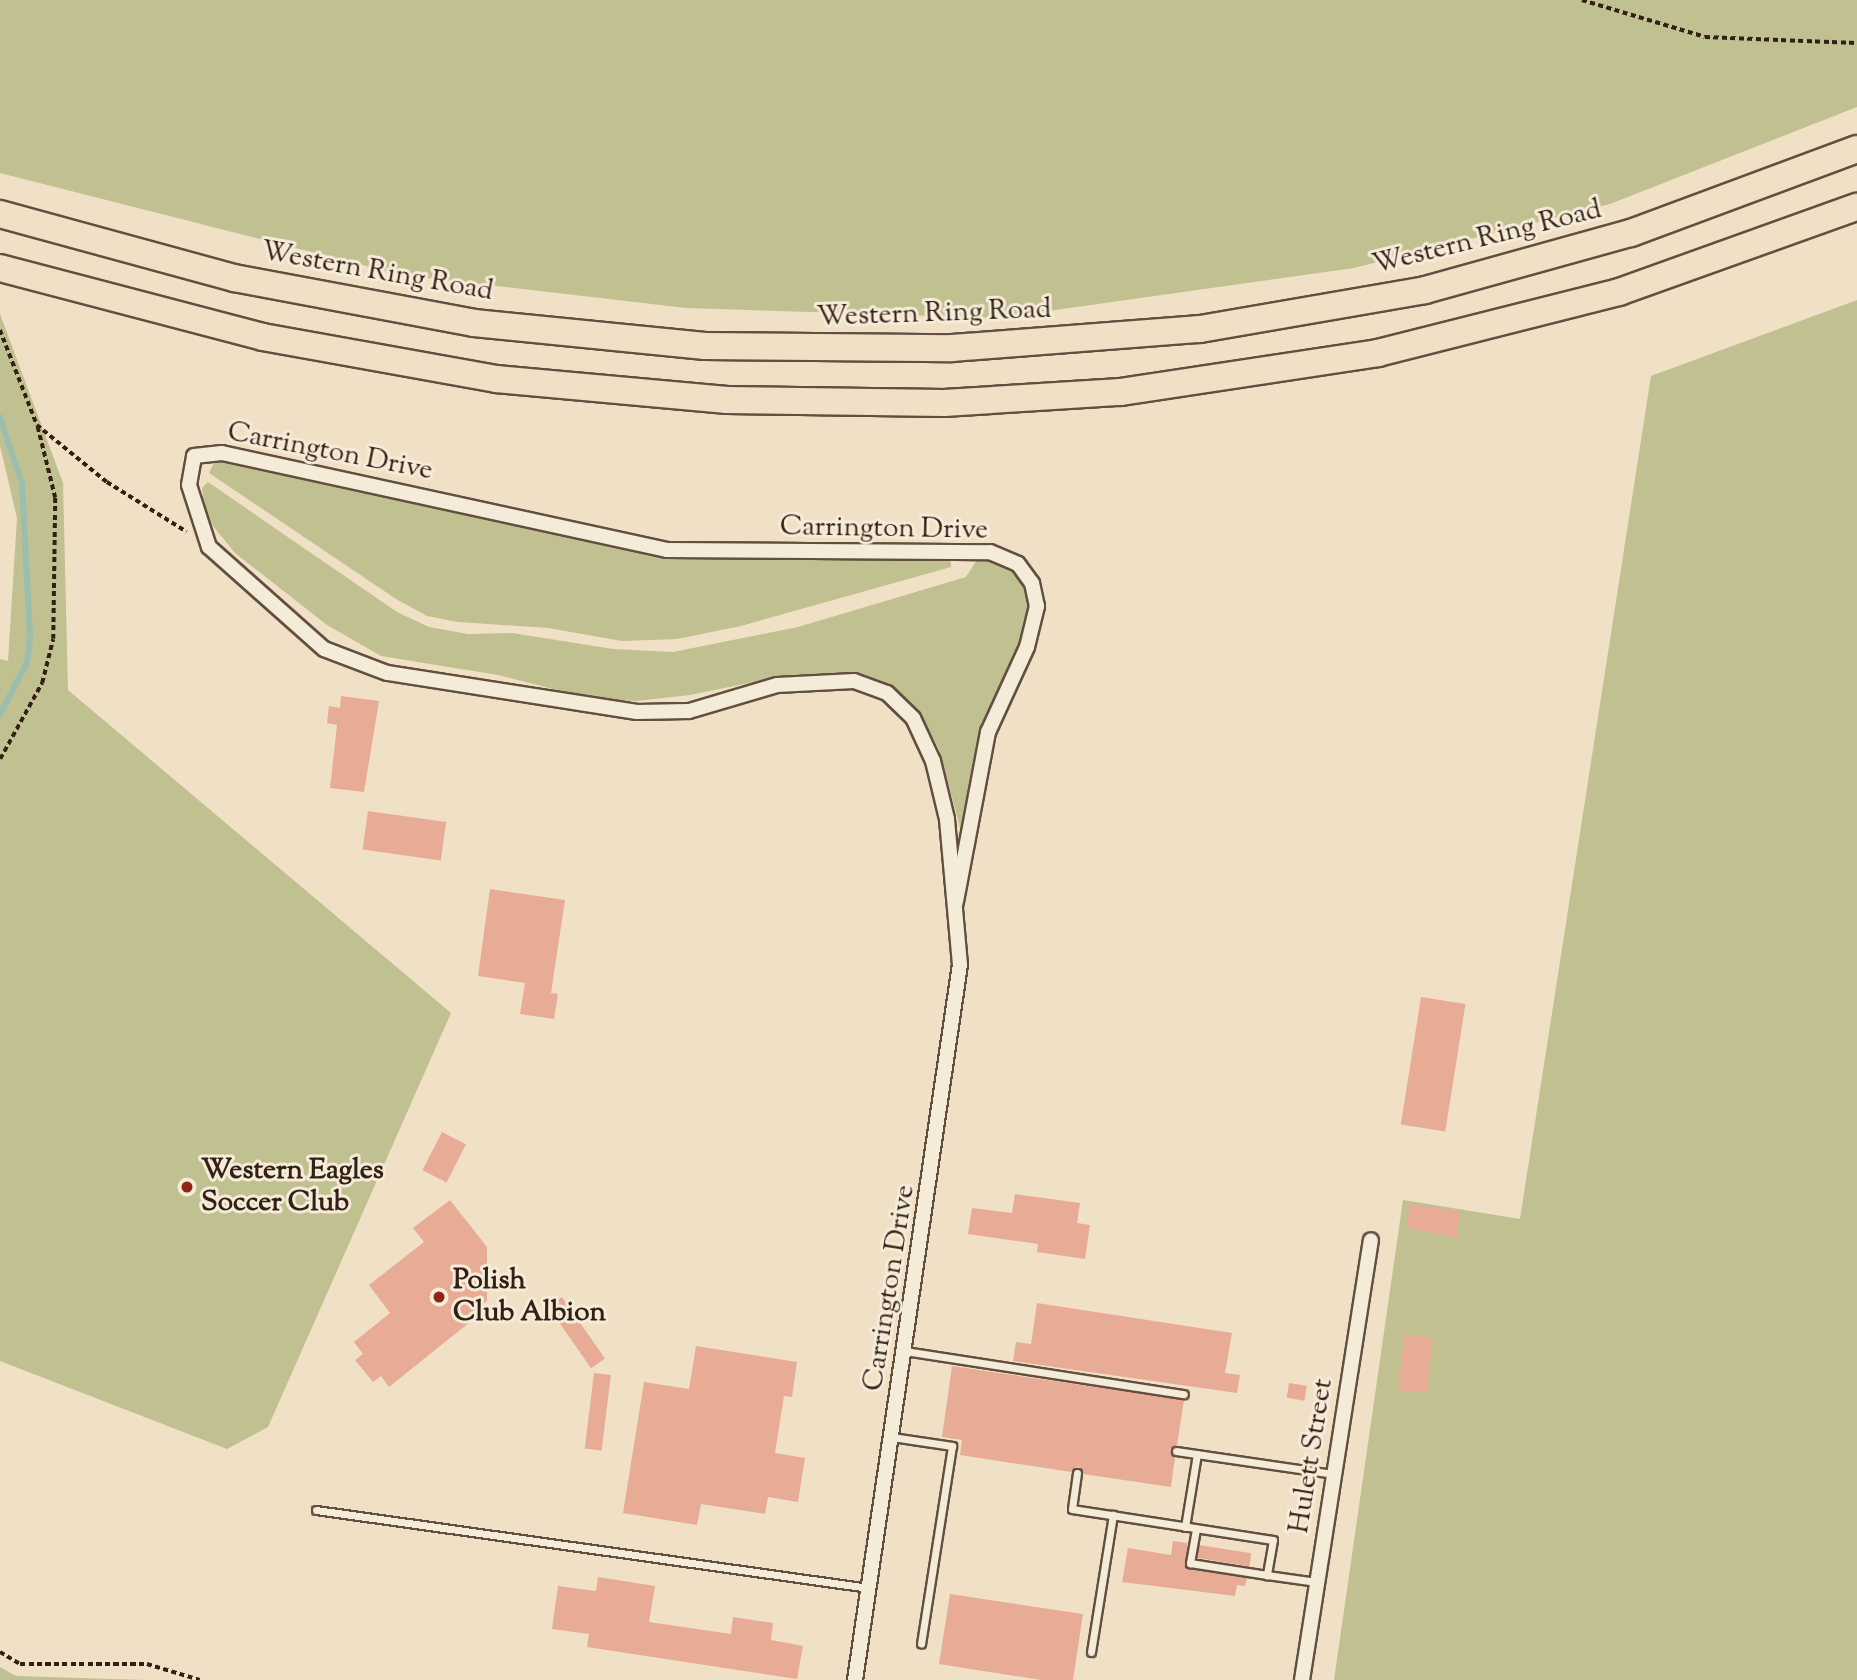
<!DOCTYPE html>
<html>
<head>
<meta charset="utf-8">
<style>
  body { margin:0 }
  #map { position:relative; width:1857px; height:1680px; overflow:hidden; background:#f0e0c5; font-family:"Sorts Mill Goudy",serif }
  div>[style] { position:absolute }
  .green>* { inset:0; background:#c1c090 }
  .stream>* { height:6px; margin:-3px; padding:0 3px; transform-origin:3px; border-radius:3px; background:#9bbeaf }
  .building>* { inset:0; background:#e8ac96; transform-origin:0 0 }
  .path>* { height:3.5px; margin-top:-1.75px; transform-origin:0; background:repeating-linear-gradient(90deg,#331f14 0 5px,transparent 0 8.5px) }
  .roads { filter:drop-shadow(2px 0 #624f40) drop-shadow(-2px 0 #624f40) drop-shadow(0 2px #624f40) drop-shadow(0 -2px #624f40) }
  .service>* { height:7px; margin:-3.5px; padding:0 3.5px; transform-origin:3.5px; border-radius:3.5px; background:#f5ebd9 }
  .minor>* { height:14px; margin:-7px; padding:0 7px; transform-origin:7px; border-radius:7px; background:#f5ebd9 }
  .motorway>* { height:26px; margin:-13px; padding:0 13px; transform-origin:13px; border-radius:13px; background:#f0e0c5 }
  .dots>* { width:19px; height:19px; translate:-50% -50%; box-sizing:border-box; border:4px solid #f5ebd9; border-radius:50% }
  span { translate:-50% -50%; white-space:nowrap; text-align:center; line-height:1.15; -webkit-text-stroke:6px #f5ebd9; paint-order:stroke }
  .street-label { font-size:28px; color:#331f14 }
  .poi-label { font-size:28px; color:#331f14; font-weight:700 }
  .left { translate:0 -50%; text-align:left }
</style>
</head>
<body>
<div id="map">
  <div class="green">
    <div style="clip-path:polygon(0 0,1857px 0,1857px 107px,1610px 204px,1354px 268px,998px 318px,686px 308px,402px 275px,0 173px)"></div>
    <div style="clip-path:polygon(1857px 300px,1857px 1680px,1334px 1680px,1403px 1200px,1520px 1219px,1651px 376px)"></div>
    <div style="clip-path:polygon(0 314px,63px 483px,68px 690px,451px 1013px,268px 1427px,227px 1449px,0 1361px,0 659px,8px 661px,17px 518px,0 446px)"></div>
    <div style="clip-path:polygon(255px 460px,621px 542px,950px 552px,951px 567px,741px 626px,677px 639px,622px 641px,548px 628px,458px 622px,427px 616px,396px 599px,209px 473px,215px 461px)"></div>
    <div style="clip-path:polygon(208px 482px,397px 612px,429px 627px,468px 634px,512px 633px,613px 649px,673px 652px,798px 627px,966px 577px,980px 555px,1018px 564px,1037px 606px,988px 732px,970px 826px,961px 831px,939px 749px,923px 719px,903px 699px,871px 679px,837px 673px,788px 675px,690px 695px,636px 701px,592px 699px,498px 675px,381px 656px,327px 625px,235px 553px,213px 526px,204px 503px,202px 488px)"></div>
    <div style="clip-path:polygon(0 1667px,16px 1676px,147px 1680px,0 1680px)"></div>
  </div>
  <div class="stream">
    <div style="left:0;top:417px;width:71px;rotate:71.8deg"></div>
    <div style="left:22px;top:484px;width:155px;rotate:87deg"></div>
    <div style="left:30px;top:639px;width:24px;rotate:97deg"></div>
    <div style="left:27px;top:663px;width:58px;rotate:117.9deg"></div>
  </div>
  <div class="building">
    <div style="clip-path:polygon(341px 696px,379px 701px,364px 792px,330px 788px,337px 725px,327px 723px,329px 706px,340px 708px)"></div>
    <div style="left:368px;top:811px;width:79px;height:39px;rotate:8deg"></div>
    <div style="clip-path:polygon(490px 889px,565px 900px,551px 993px,558px 994px,554px 1019px,520px 1014px,525px 983px,478px 976px)"></div>
    <div style="left:1421px;top:997px;width:45px;height:129px;rotate:9deg"></div>
    <div style="left:442px;top:1132px;width:27px;height:43px;rotate:27deg"></div>
    <div style="clip-path:polygon(1015px 1194px,1080px 1203px,1077px 1223px,1090px 1225px,1085px 1259px,1037px 1252px,1038px 1244px,968px 1234px,972px 1208px,1012px 1213px)"></div>
    <div style="clip-path:polygon(450px 1200px,487px 1247px,487px 1301px,471px 1313px,475px 1318px,389px 1387px,381px 1376px,373px 1382px,355px 1360px,363px 1354px,354px 1342px,390px 1313px,369px 1285px,424px 1242px,413px 1228px)"></div>
    <div style="clip-path:polygon(1410px 1204px,1460px 1211px,1457px 1238px,1407px 1227px)"></div>
    <div style="left:562px;top:1297px;width:75px;height:17px;rotate:55deg"></div>
    <div style="clip-path:polygon(1037px 1303px,1232px 1333px,1225px 1373px,1240px 1375px,1237px 1393px,1013px 1361px,1016px 1342px,1031px 1344px)"></div>
    <div style="left:1404px;top:1335px;width:29px;height:55px;rotate:6deg"></div>
    <div style="clip-path:polygon(696px 1346px,797px 1362px,792px 1397px,784px 1396px,775px 1453px,805px 1458px,798px 1502px,768px 1497px,765px 1514px,701px 1504px,697px 1525px,623px 1513px,644px 1382px,689px 1389px)"></div>
    <div style="clip-path:polygon(952px 1366px,1184px 1400px,1177px 1445px,1170px 1449px,1175px 1457px,1171px 1487px,1083px 1474px,1079px 1467px,1071px 1472px,960px 1455px,962px 1440px,942px 1437px)"></div>
    <div style="left:594px;top:1373px;width:17px;height:76px;rotate:7deg"></div>
    <div style="left:1289px;top:1383px;width:18px;height:15px;rotate:9deg"></div>
    <div style="clip-path:polygon(1173px 1541px,1187px 1543px,1187px 1568px,1247px 1578px,1245px 1586px,1237px 1585px,1235px 1596px,1122px 1582px,1128px 1548px,1171px 1555px)"></div>
    <div style="left:1199px;top:1545px;width:53px;height:13px;rotate:9deg"></div>
    <div style="clip-path:polygon(598px 1577px,655px 1586px,649px 1622px,731px 1634px,733px 1617px,773px 1623px,771px 1640px,803px 1646px,797px 1679px,587px 1647px,589px 1634px,552px 1629px,558px 1586px,596px 1591px)"></div>
    <div style="clip-path:polygon(950px 1594px,1083px 1614px,1073px 1680px,1041px 1680px,939px 1664px)"></div>
  </div>
  <div class="path">
    <div style="left:1582px;top:0;width:128px;rotate:16.7deg"></div>
    <div style="left:1705px;top:37px;width:152px;rotate:2.3deg"></div>
    <div style="left:0;top:330px;width:102px;rotate:68.7deg"></div>
    <div style="left:37px;top:425px;width:90px;rotate:39.2deg"></div>
    <div style="left:107px;top:482px;width:94px;rotate:32deg"></div>
    <div style="left:0;top:759px;width:87px;rotate:-61.1deg"></div>
    <div style="left:42px;top:683px;width:45px;rotate:-76deg"></div>
    <div style="left:53px;top:639px;width:141px;rotate:-89.2deg"></div>
    <div style="left:55px;top:498px;width:75px;rotate:-103.9deg"></div>
    <div style="left:0;top:1652px;width:23px;rotate:31deg"></div>
    <div style="left:20px;top:1664px;width:127px"></div>
    <div style="left:147px;top:1664px;width:55px;rotate:16.8deg"></div>
  </div>
  <div class="roads">
    <div class="service">
      <div style="left:905px;top:1351px;width:282px;rotate:8.8deg"></div>
      <div style="left:892px;top:1437px;width:61px;rotate:8.5deg"></div>
      <div style="left:952px;top:1446px;width:200px;rotate:98.9deg"></div>
      <div style="left:1176px;top:1451px;width:160px;rotate:8.3deg"></div>
      <div style="left:1077px;top:1473px;width:36px;rotate:98deg"></div>
      <div style="left:1072px;top:1509px;width:203px;rotate:8.8deg"></div>
      <div style="left:1273px;top:1540px;width:36px;rotate:100deg"></div>
      <div style="left:1267px;top:1575px;width:50px;rotate:8deg"></div>
      <div style="left:316px;top:1510px;width:558px;rotate:8.03deg"></div>
      <div style="left:1185px;top:1527px;width:74px;rotate:-80.7deg"></div>
      <div style="left:1196px;top:1529px;width:35px;rotate:100deg"></div>
      <div style="left:1190px;top:1563px;width:78px;rotate:8.9deg"></div>
      <div style="left:1091px;top:1652px;width:139px;rotate:-80.9deg"></div>
    </div>
    <div class="minor">
      <div style="left:855px;top:1680px;width:723px;rotate:-81.65deg"></div>
      <div style="left:960px;top:965px;width:147px;rotate:-95.1deg"></div>
      <div style="left:947px;top:819px;width:60px;rotate:-103.6deg"></div>
      <div style="left:933px;top:761px;width:47px;rotate:-114.9deg"></div>
      <div style="left:913px;top:718px;width:36px;rotate:-136deg"></div>
      <div style="left:887px;top:693px;width:35px;rotate:-160deg"></div>
      <div style="left:854px;top:681px;width:77px;rotate:177deg"></div>
      <div style="left:777px;top:685px;width:92px;rotate:163.5deg"></div>
      <div style="left:689px;top:711px;width:52px;rotate:178.9deg"></div>
      <div style="left:637px;top:712px;width:253px;rotate:-171.1deg"></div>
      <div style="left:387px;top:673px;width:67px;rotate:-159.1deg"></div>
      <div style="left:324px;top:649px;width:154px;rotate:-138.4deg"></div>
      <div style="left:209px;top:547px;width:65px;rotate:-107.9deg"></div>
      <div style="left:189px;top:485px;width:29px;rotate:-80deg"></div>
      <div style="left:194px;top:456px;width:28px;rotate:-6deg"></div>
      <div style="left:222px;top:453px;width:455px;rotate:12.3deg"></div>
      <div style="left:667px;top:550px;width:323px;rotate:0.4deg"></div>
      <div style="left:990px;top:552px;width:30px;rotate:23deg"></div>
      <div style="left:1018px;top:564px;width:24px;rotate:54deg"></div>
      <div style="left:1032px;top:583px;width:24px;rotate:78deg"></div>
      <div style="left:1037px;top:606px;width:42px;rotate:103.7deg"></div>
      <div style="left:1027px;top:647px;width:94px;rotate:114.6deg"></div>
      <div style="left:988px;top:732px;width:173px;rotate:100.7deg"></div>
      <div style="left:1302px;top:1680px;width:445px;rotate:-81.1deg"></div>
    </div>
    <div class="motorway">
      <div style="left:0;top:214px;width:243px;rotate:15.3deg"></div>
      <div style="left:234px;top:278px;width:244px;rotate:10.6deg"></div>
      <div style="left:474px;top:323px;width:232px;rotate:5.7deg"></div>
      <div style="left:705px;top:346px;width:247px;rotate:0.5deg"></div>
      <div style="left:952px;top:348px;width:249px;rotate:-4.4deg"></div>
      <div style="left:1200px;top:329px;width:228px;rotate:-9.8deg"></div>
      <div style="left:1425px;top:290px;width:214px;rotate:-15.5deg"></div>
      <div style="left:1631px;top:233px;width:241px;rotate:-20.4deg"></div>
      <div style="left:0;top:268px;width:272px;rotate:14.7deg"></div>
      <div style="left:263px;top:337px;width:237px;rotate:10.2deg"></div>
      <div style="left:496px;top:379px;width:232px;rotate:5.2deg"></div>
      <div style="left:727px;top:400px;width:217px;rotate:0.8deg"></div>
      <div style="left:944px;top:403px;width:177px;rotate:-3.6deg"></div>
      <div style="left:1121px;top:392px;width:260px;rotate:-8.6deg"></div>
      <div style="left:1378px;top:353px;width:249px;rotate:-14.2deg"></div>
      <div style="left:1619px;top:292px;width:253px;rotate:-19.7deg"></div>
    </div>
  </div>
  <div class="dots">
    <div style="left:187px;top:1187px;background:#8f2418"></div>
    <div style="left:439px;top:1297px;background:#8f2418"></div>
  </div>
  <div class="street-label">
    <span style="left:1487px;top:238px;rotate:-14deg">Western Ring Road</span>
    <span style="left:377px;top:272px;rotate:10deg">Western Ring Road</span>
    <span style="left:934px;top:314px;rotate:-2deg">Western Ring Road</span>
    <span style="left:330px;top:452px;rotate:11deg">Carrington Drive</span>
    <span style="left:884px;top:529px;rotate:1deg">Carrington Drive</span>
    <span style="left:890px;top:1288px;rotate:-81deg">Carrington Drive</span>
    <span style="left:1312px;top:1456px;rotate:-81deg">Hulett Street</span>
  </div>
  <div class="poi-label">
    <span class="left" style="left:201px;top:1187px">Western Eagles<br>Soccer Club</span>
    <span class="left" style="left:453px;top:1297px">Polish<br>Club Albion</span>
  </div>
</div>
</body>
</html>
